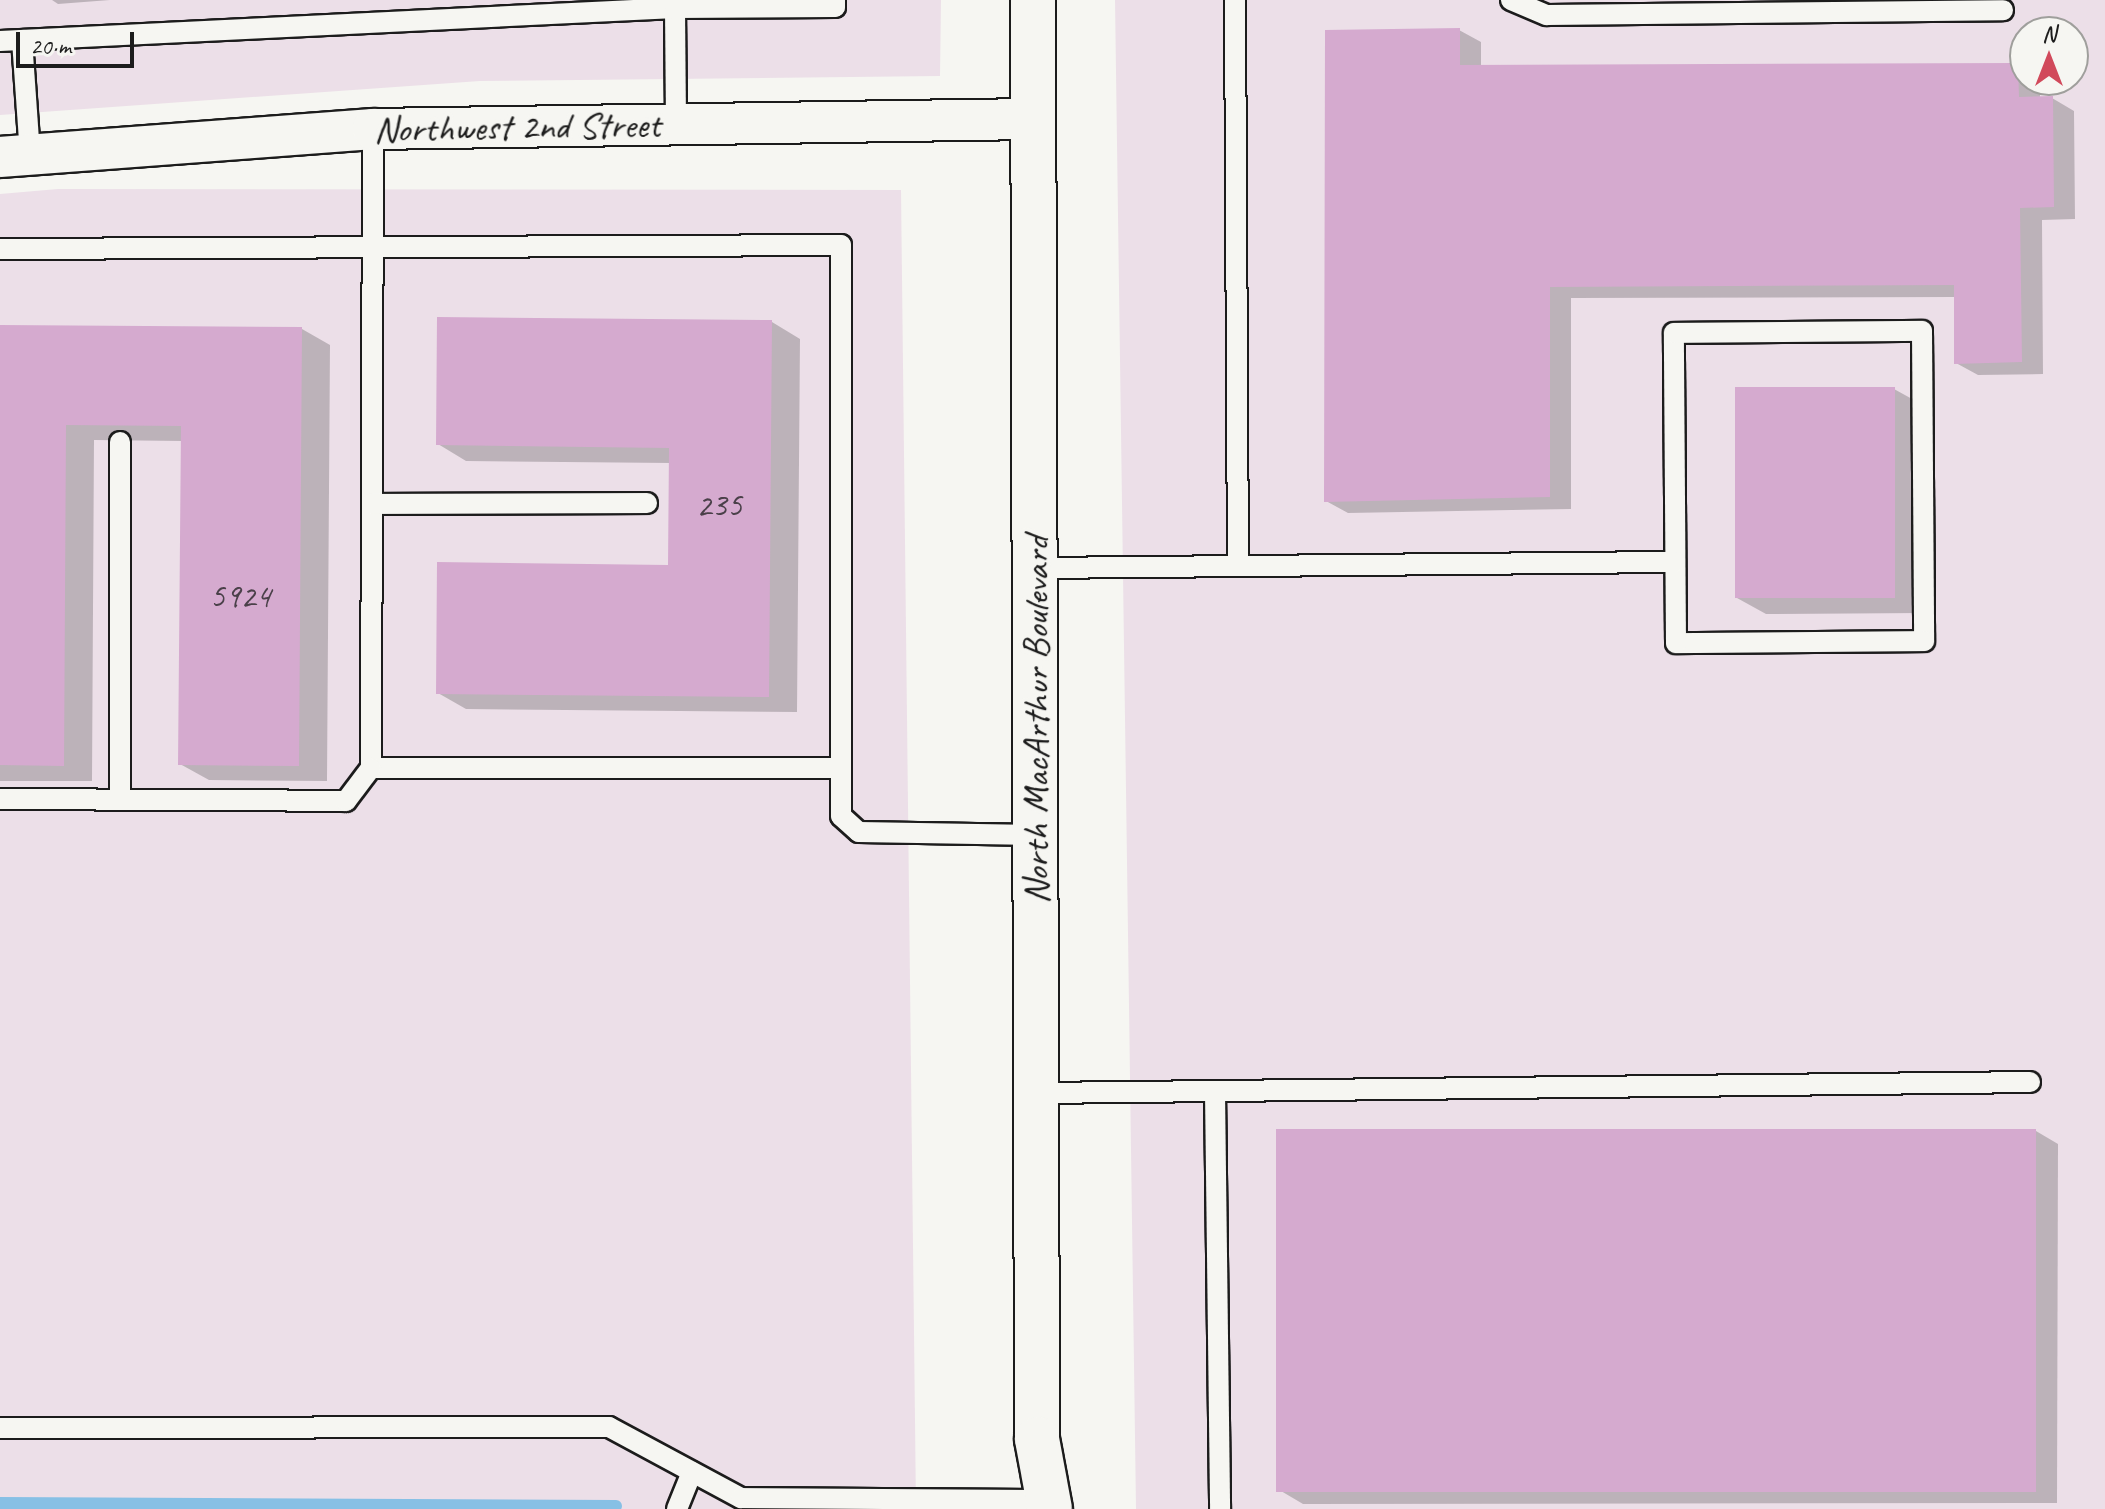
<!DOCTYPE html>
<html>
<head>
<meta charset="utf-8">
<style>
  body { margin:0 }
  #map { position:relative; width:2105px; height:1509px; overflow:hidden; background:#f6f6f2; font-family:Caveat,sans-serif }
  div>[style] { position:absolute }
  .built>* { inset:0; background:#ecdfe8 }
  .shadow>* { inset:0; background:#0003 }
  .stream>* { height:12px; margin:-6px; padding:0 6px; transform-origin:6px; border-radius:6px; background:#87c0e5 }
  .building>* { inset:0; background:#d5aacf; transform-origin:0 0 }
  .roads { filter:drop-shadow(2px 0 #1c1c1c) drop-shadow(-2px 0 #1c1c1c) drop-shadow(0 2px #1c1c1c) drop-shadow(0 -2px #1c1c1c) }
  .service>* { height:20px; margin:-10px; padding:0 10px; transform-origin:10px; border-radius:10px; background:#f6f6f2 }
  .minor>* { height:40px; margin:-20px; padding:0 20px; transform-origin:20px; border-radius:20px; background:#f6f6f2 }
  .secondary>* { height:44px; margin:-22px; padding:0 22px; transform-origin:22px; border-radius:22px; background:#f6f6f2 }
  span { translate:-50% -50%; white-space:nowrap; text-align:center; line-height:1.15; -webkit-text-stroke:8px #f6f6f2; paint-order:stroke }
  .number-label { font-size:34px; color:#4a4049 }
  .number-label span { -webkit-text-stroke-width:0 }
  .street-label { font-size:38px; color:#1c1c1c }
  .north { position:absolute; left:2009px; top:16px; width:80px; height:80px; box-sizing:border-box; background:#f6f6f2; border:2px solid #9f9f9c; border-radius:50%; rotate:0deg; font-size:22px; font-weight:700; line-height:32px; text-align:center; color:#1c1c1c }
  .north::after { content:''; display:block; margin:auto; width:28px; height:36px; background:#d1495b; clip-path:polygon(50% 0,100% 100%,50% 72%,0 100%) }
  .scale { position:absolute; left:16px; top:32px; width:118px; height:36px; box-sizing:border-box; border:4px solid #1c1c1c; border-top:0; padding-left:10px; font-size:24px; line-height:28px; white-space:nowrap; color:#1c1c1c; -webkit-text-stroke:6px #f6f6f2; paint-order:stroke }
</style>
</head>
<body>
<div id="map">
  <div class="built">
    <div style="clip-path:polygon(0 0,941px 0,940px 76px,480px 81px,0 115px)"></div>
    <div style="clip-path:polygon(evenodd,1115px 0,2105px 0,2105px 1509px,1136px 1509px,1115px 0,2025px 32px,2073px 32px,2073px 80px,2025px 80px,2025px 32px)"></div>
    <div style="clip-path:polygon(58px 189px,901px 190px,916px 1509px,0 1509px,0 194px)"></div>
  </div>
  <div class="shadow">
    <div style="clip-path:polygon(52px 0,110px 0,58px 4px)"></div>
    <div style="clip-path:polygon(1459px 30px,1481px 42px,1481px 67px,2018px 65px,2025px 70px,2025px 80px,2040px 80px,2040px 98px,2052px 98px,2074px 111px,2075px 219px,2042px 220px,2043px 374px,1978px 375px,1956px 363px,1956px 297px,1571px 298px,1571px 509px,1348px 513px,1326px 501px)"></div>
    <div style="clip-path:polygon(772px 322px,800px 339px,797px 712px,466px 709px,438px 693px,670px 567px,671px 463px,466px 461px,438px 444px)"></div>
    <div style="clip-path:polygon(0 327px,302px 329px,330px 345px,327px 781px,209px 780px,180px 764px,183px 441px,94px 440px,92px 781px,0 781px)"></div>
    <div style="clip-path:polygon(1894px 389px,1923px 405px,1923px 613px,1766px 614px,1737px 598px)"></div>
    <div style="clip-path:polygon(2036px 1131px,2058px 1144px,2057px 1503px,1303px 1504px,1281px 1491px)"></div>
  </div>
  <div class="stream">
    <div style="left:0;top:1503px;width:616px;rotate:0.28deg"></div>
  </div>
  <div class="building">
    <div style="clip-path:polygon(1460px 28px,1460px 65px,2018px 63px,2019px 97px,2053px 96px,2054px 207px,2020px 208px,2022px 362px,1954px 364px,1954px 285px,1550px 287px,1550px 497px,1324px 502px,1325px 30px)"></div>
    <div style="clip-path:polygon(437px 317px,772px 320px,769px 697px,436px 694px,437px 562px,668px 565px,669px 448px,436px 445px)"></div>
    <div style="clip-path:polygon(0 325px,302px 327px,299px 766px,178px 765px,181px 426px,66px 425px,64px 766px,0 765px)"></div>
    <div style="left:1895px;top:387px;width:211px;height:160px;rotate:90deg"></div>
    <div style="left:2036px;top:1129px;width:363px;height:760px;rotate:90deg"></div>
  </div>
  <div class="roads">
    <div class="service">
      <div style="left:1235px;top:0;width:566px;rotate:89.7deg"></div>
      <div style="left:1511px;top:0;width:39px;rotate:23deg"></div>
      <div style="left:1547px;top:15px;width:456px;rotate:-0.6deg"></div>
      <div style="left:675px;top:8px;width:116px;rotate:89.5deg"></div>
      <div style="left:22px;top:40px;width:115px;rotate:86deg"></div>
      <div style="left:0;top:41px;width:676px;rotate:-2.8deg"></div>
      <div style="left:675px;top:8px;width:160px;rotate:-0.4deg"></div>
      <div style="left:835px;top:7px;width:7px;rotate:-90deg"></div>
      <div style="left:373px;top:129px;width:639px;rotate:90.18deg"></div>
      <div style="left:371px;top:768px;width:470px"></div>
      <div style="left:0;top:249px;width:841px;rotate:-0.27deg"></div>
      <div style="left:841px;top:245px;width:571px;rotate:90deg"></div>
      <div style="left:841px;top:816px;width:24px;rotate:42deg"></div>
      <div style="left:859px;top:832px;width:177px;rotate:1deg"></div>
      <div style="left:1922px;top:331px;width:310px;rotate:89.6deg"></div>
      <div style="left:1924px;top:641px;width:248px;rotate:179.5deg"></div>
      <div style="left:1676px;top:643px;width:310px;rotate:-90.4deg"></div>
      <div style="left:1674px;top:333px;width:248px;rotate:-0.5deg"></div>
      <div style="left:372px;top:504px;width:275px;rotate:-0.2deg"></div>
      <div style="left:1035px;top:568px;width:640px;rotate:-0.54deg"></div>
      <div style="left:0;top:799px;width:346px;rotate:0.3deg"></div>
      <div style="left:346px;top:801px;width:41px;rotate:-52.9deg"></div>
      <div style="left:120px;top:800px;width:358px;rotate:-90deg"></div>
      <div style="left:1215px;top:1091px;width:418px;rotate:89.3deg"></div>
      <div style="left:1037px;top:1093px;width:993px;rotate:-0.63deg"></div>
      <div style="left:0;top:1428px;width:609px;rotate:-0.09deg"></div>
      <div style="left:609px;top:1427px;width:150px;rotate:28.3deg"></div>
      <div style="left:741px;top:1498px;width:284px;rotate:0.4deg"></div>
      <div style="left:677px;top:1509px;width:40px;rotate:-68deg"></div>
    </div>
    <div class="minor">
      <div style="left:0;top:157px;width:374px;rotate:-4.3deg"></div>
      <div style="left:373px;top:129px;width:661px;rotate:-0.87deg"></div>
    </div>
    <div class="secondary">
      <div style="left:1033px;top:0;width:1439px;rotate:89.84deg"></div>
      <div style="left:1037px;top:1439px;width:71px;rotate:79.5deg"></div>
    </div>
  </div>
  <div class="number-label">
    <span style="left:719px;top:505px">235</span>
    <span style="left:240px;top:596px">5924</span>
  </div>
  <div class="street-label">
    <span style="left:517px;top:127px;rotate:-1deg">Northwest 2nd Street</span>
    <span style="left:1036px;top:720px;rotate:-90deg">North MacArthur Boulevard</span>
  </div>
  <div class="north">N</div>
  <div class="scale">20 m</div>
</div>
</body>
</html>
